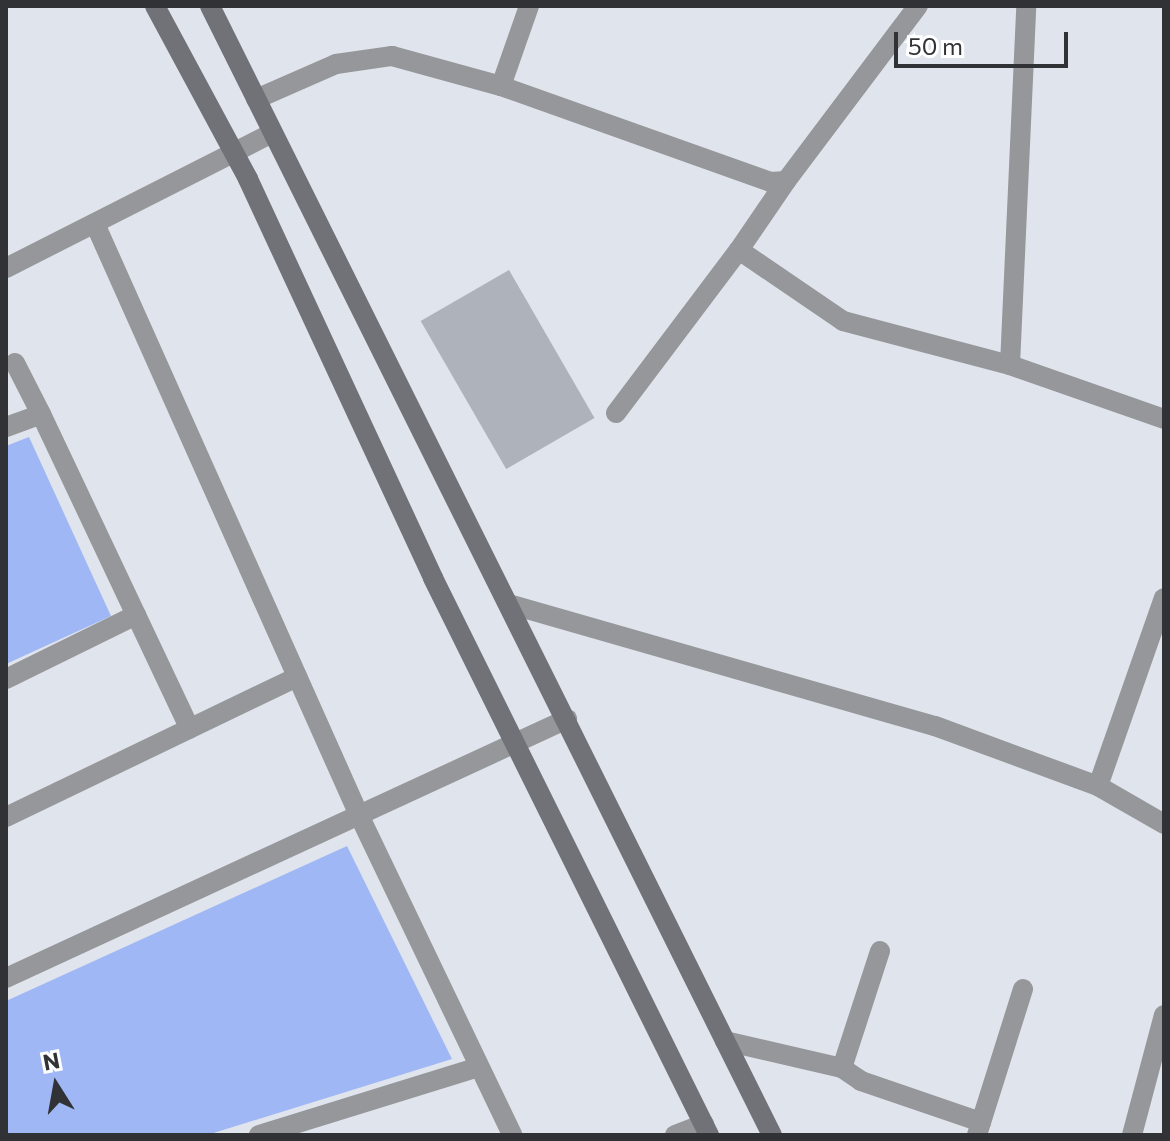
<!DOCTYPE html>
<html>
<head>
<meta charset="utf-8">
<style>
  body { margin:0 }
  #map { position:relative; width:1170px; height:1141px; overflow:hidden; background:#e0e4ed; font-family:Commissioner,sans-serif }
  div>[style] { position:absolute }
  .green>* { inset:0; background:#9fb7f5 }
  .building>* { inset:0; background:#aeb2ba; transform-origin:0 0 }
  .street>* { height:20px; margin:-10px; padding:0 10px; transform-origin:10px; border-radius:10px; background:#95979a }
  .secondary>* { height:20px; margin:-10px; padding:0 10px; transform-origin:10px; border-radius:10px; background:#707277 }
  span { translate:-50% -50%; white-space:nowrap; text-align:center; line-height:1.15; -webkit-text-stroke:8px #fff; paint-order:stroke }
  .frame { position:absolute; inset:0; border:8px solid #313235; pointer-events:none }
  .north { position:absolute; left:16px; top:1045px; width:80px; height:80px; -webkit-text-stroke:6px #fff; paint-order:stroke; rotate:349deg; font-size:22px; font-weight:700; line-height:32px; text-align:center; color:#313235 }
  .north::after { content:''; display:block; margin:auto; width:28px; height:36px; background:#313235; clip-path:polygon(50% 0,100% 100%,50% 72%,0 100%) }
  .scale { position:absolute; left:894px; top:32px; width:174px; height:36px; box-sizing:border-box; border:4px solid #313235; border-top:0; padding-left:10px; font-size:24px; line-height:28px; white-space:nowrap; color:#313235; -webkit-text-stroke:6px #fff; paint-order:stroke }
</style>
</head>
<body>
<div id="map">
  <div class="green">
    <div style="clip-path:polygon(29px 437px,111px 616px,6px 664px,6px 446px)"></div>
    <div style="clip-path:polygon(347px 846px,452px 1059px,207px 1135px,6px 1135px,6px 1001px)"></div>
  </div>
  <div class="building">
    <div style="left:509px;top:270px;width:171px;height:102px;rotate:60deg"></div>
  </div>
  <div class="street">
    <div style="left:501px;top:86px;width:85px;rotate:-70.7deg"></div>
    <div style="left:256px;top:99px;width:87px;rotate:-23.6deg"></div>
    <div style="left:336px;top:64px;width:57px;rotate:-8.1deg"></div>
    <div style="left:392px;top:56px;width:113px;rotate:15.4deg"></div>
    <div style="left:501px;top:86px;width:286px;rotate:19.6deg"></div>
    <div style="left:770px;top:182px;width:16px;rotate:-4deg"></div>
    <div style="left:786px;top:181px;width:219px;rotate:-53deg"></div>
    <div style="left:786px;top:181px;width:83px;rotate:124.3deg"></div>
    <div style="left:739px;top:250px;width:126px;rotate:34.3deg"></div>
    <div style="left:843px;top:321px;width:173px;rotate:14.8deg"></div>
    <div style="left:1010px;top:365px;width:163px;rotate:19.3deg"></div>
    <div style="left:96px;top:226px;width:645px;rotate:65.94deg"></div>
    <div style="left:359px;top:815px;width:355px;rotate:64.4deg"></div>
    <div style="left:6px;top:268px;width:298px;rotate:-26.9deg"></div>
    <div style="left:15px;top:363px;width:57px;rotate:63deg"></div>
    <div style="left:1010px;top:365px;width:359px;rotate:-87.4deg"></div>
    <div style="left:616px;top:413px;width:204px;rotate:-53deg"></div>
    <div style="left:6px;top:427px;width:37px;rotate:-20deg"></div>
    <div style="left:41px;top:414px;width:348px;rotate:64.7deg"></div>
    <div style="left:509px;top:604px;width:443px;rotate:16deg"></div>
    <div style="left:935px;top:726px;width:174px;rotate:20.2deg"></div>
    <div style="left:1098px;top:786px;width:76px;rotate:29.9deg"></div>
    <div style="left:6px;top:679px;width:145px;rotate:-26.2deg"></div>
    <div style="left:1098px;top:786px;width:199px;rotate:-70.7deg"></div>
    <div style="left:6px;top:817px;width:323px;rotate:-25.7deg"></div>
    <div style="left:6px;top:978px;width:618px;rotate:-24.78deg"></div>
    <div style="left:725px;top:1041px;width:120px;rotate:13deg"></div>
    <div style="left:842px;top:1068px;width:23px;rotate:34deg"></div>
    <div style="left:861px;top:1081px;width:127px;rotate:18.9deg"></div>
    <div style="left:842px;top:1068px;width:123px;rotate:-72deg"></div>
    <div style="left:259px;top:1135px;width:230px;rotate:-17.2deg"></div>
    <div style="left:675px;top:1135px;width:31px;rotate:-21deg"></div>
    <div style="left:977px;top:1135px;width:153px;rotate:-72.5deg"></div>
    <div style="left:1132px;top:1135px;width:124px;rotate:-75.1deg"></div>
  </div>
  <div class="secondary">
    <div style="left:155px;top:6px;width:196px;rotate:61.7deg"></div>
    <div style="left:248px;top:179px;width:440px;rotate:65.1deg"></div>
    <div style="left:433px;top:578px;width:622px;rotate:63.64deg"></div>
    <div style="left:210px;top:6px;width:1261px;rotate:63.54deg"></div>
  </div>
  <div class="frame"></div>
  <div class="north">N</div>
  <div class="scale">50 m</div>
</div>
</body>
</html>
